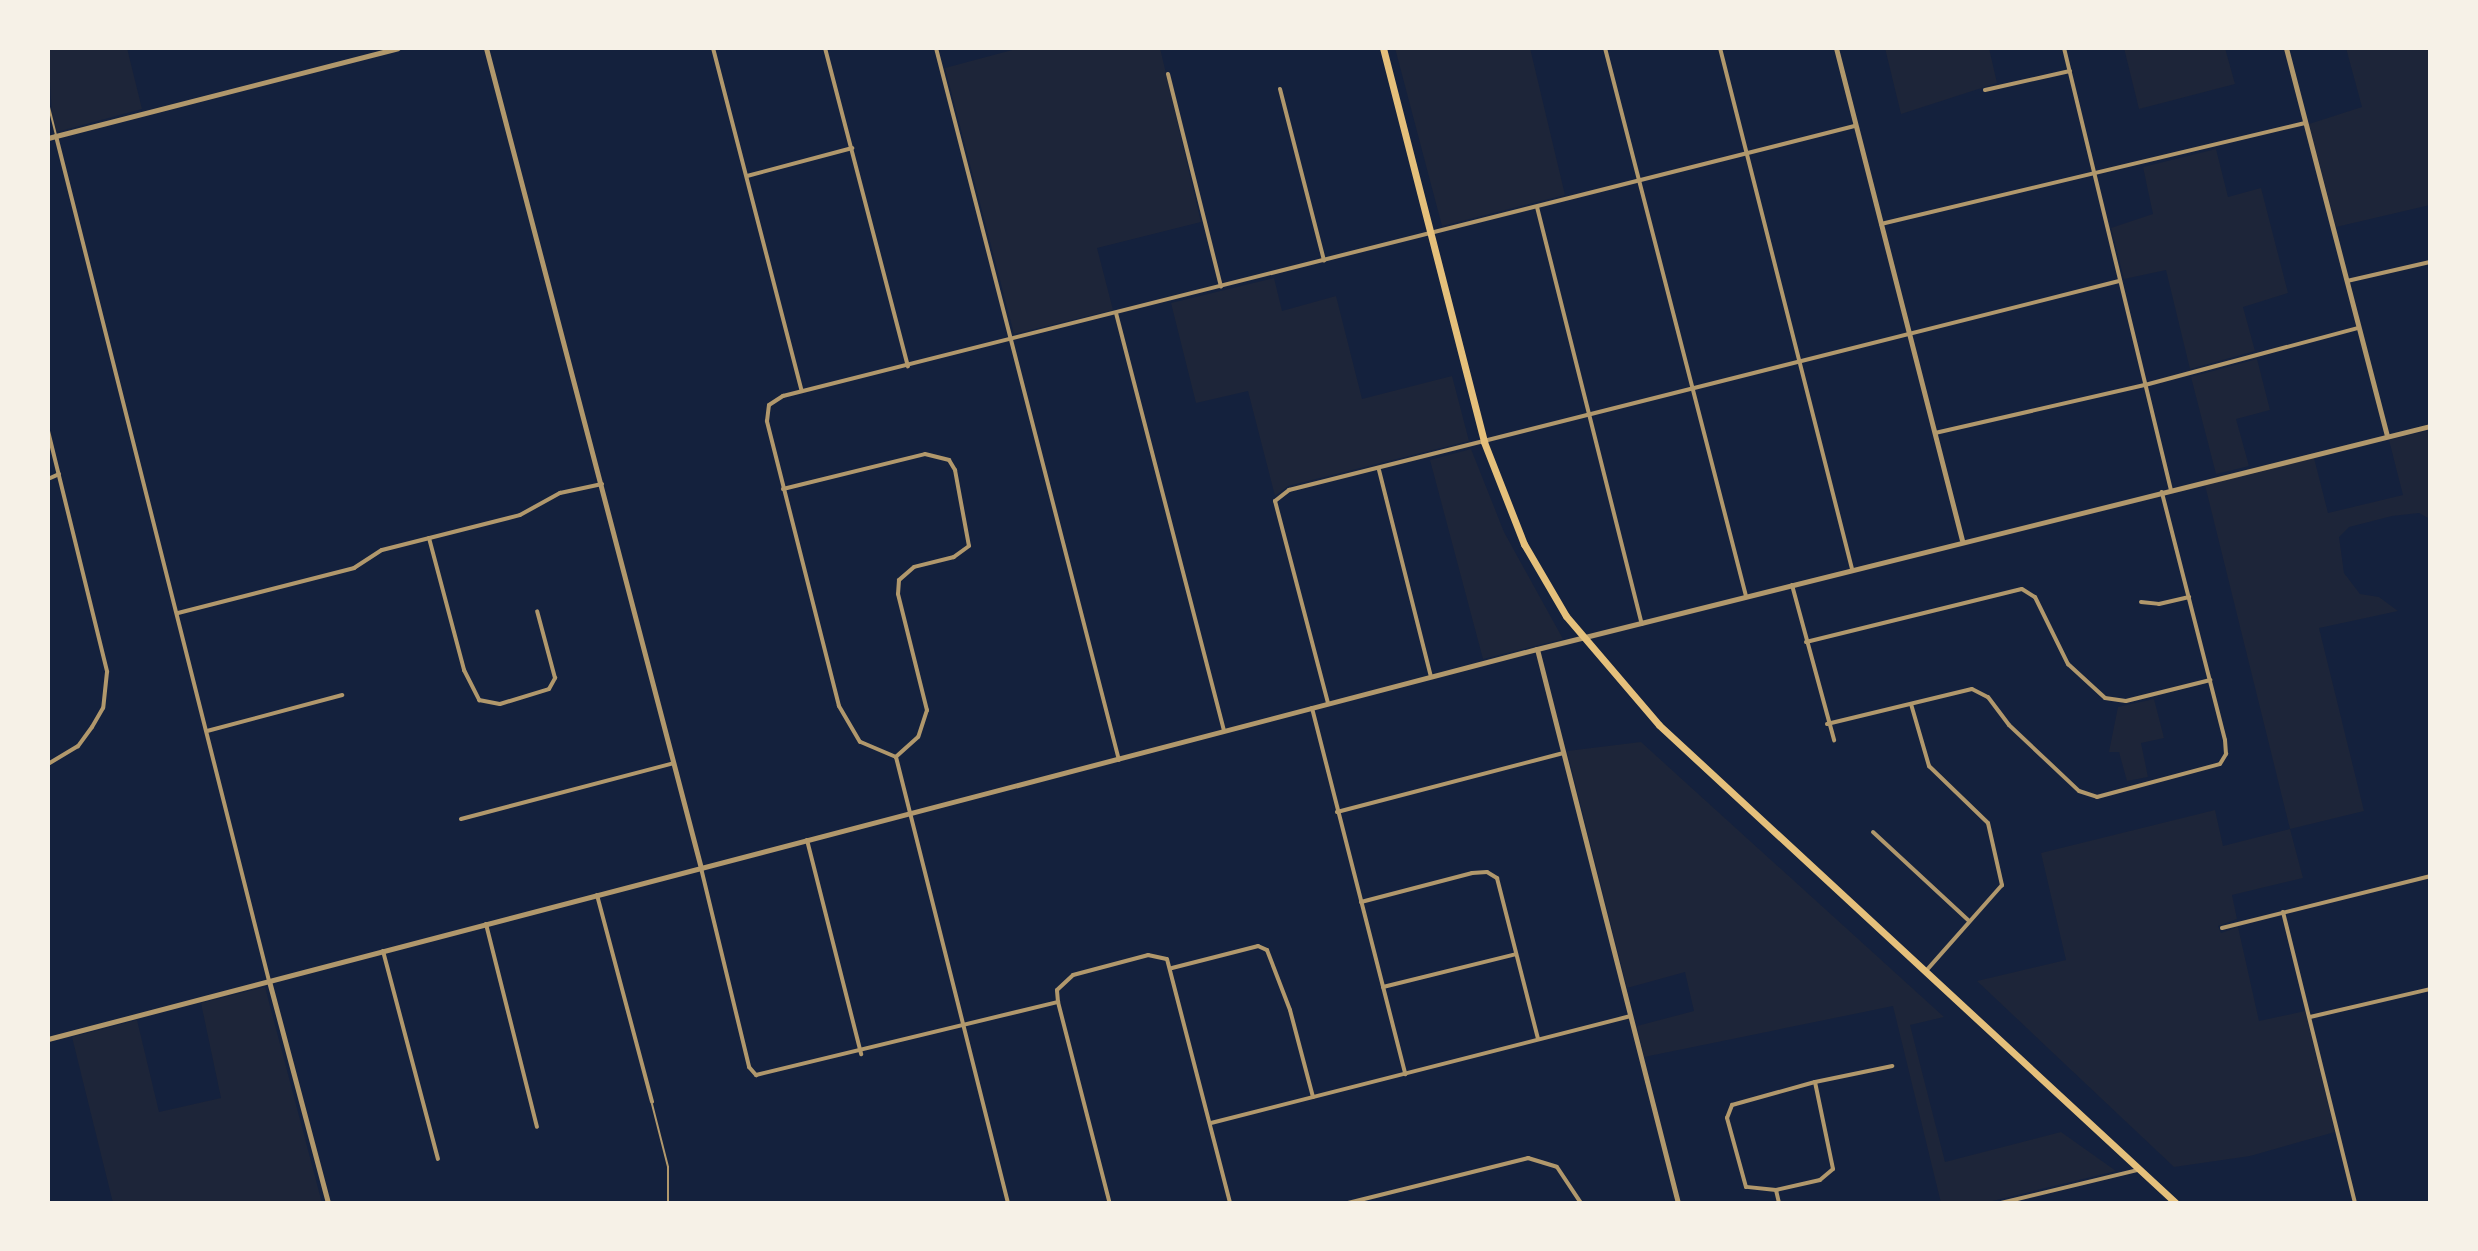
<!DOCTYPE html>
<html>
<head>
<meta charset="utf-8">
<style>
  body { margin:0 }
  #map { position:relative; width:2478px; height:1251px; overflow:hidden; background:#14213d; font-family:"Fira Sans",sans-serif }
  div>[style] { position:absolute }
  .green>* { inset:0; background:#1d2539 }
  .service>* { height:2px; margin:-1px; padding:0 1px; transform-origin:1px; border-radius:1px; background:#b1986c }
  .minor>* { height:4px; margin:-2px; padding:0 2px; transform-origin:2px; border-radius:2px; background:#b1986c }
  .tertiary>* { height:5px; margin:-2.5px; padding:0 2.5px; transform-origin:2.5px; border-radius:2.5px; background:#b1986c }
  .trunk>* { height:7px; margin:-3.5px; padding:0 3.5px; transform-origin:3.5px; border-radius:3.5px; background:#e5c07b }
  span { translate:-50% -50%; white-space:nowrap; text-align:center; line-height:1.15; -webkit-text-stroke:7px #f6f1e7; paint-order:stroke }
  .frame { position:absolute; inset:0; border:50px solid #f6f1e7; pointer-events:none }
</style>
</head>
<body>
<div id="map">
  <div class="green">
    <div style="clip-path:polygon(48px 48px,127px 48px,142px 109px,53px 133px)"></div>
    <div style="clip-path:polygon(1020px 48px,1160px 48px,1201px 222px,1097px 248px,1113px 310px,1014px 334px,945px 68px)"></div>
    <div style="clip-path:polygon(1395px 48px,1530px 48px,1565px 195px,1442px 226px)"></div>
    <div style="clip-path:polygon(1885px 48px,1989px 48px,1997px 83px,1901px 114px)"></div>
    <div style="clip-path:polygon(2124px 48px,2225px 48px,2235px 84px,2139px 109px)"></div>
    <div style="clip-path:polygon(2346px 48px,2430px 48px,2430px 205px,2336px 227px,2309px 124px,2362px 107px)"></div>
    <div style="clip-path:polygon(2216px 149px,2228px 197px,2261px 188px,2288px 293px,2243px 307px,2255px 351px,2190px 369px,2166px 270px,2124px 279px,2111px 228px,2153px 214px,2143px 167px)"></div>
    <div style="clip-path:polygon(1274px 278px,1282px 311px,1336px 296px,1362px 399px,1452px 376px,1469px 441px,1288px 486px,1275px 496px,1248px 391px,1196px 403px,1171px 303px)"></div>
    <div style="clip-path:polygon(2257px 359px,2270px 410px,2236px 419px,2249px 466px,2216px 474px,2191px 377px)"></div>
    <div style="clip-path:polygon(2430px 430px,2430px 519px,2419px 513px,2392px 516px,2349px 527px,2339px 537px,2344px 573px,2360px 594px,2379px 597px,2398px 611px,2319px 628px,2364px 811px,2290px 829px,2303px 878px,2232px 895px,2237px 919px,2218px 926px,2221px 933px,2238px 927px,2259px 1021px,2305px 1011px,2335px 1132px,2250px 1156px,2174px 1167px,1977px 981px,2066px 960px,2041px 853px,2215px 810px,2223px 846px,2290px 829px,2205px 485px,2314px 458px,2328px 513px,2403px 495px,2389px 440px)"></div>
    <div style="clip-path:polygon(1471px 449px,1504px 532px,1563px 639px,1483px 659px,1430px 460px)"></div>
    <div style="clip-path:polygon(2154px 699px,2164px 738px,2141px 743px,2148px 777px,2127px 781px,2119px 752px,2109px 752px,2118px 707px)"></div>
    <div style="clip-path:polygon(1641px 742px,1944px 1017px,1910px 1025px,1945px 1162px,2061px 1132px,2116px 1171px,1984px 1203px,1941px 1203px,1893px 1006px,1644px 1057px,1637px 1026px,1694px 1011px,1685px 972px,1627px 988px,1567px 751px)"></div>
    <div style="clip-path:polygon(265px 987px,322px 1203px,113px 1203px,72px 1037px,137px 1020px,159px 1112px,221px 1098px,201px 1003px)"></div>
  </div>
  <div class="service">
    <div style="left:48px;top:103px;width:33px;rotate:76deg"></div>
    <div style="left:652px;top:1104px;width:65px;rotate:75.7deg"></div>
    <div style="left:668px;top:1167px;width:36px;rotate:90deg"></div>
  </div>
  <div class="minor">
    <div style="left:713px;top:48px;width:354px;rotate:75.5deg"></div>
    <div style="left:825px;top:48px;width:329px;rotate:75.4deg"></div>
    <div style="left:936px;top:48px;width:735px;rotate:75.59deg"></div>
    <div style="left:1605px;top:48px;width:566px;rotate:75.57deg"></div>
    <div style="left:1720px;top:48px;width:537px;rotate:75.78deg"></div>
    <div style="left:2064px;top:48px;width:454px;rotate:76.4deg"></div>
    <div style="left:1168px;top:74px;width:219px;rotate:76deg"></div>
    <div style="left:1280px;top:89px;width:177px;rotate:75.6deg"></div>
    <div style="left:1985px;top:90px;width:87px;rotate:-12.6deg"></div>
    <div style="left:56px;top:136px;width:871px;rotate:75.85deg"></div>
    <div style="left:747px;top:176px;width:109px;rotate:-14.9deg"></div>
    <div style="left:1537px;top:207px;width:430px;rotate:75.9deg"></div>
    <div style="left:1881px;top:224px;width:436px;rotate:-13.4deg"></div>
    <div style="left:2347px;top:281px;width:85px;rotate:-12.9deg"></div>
    <div style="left:1116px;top:313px;width:432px;rotate:75.5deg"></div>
    <div style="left:48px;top:431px;width:248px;rotate:76.2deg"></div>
    <div style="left:107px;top:672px;width:36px;rotate:96deg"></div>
    <div style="left:103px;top:708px;width:22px;rotate:120deg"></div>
    <div style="left:92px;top:727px;width:24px;rotate:126deg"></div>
    <div style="left:78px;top:746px;width:35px;rotate:149deg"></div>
    <div style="left:1935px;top:433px;width:215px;rotate:-12.9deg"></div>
    <div style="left:2145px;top:385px;width:220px;rotate:-15deg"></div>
    <div style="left:1379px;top:470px;width:213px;rotate:75.9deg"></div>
    <div style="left:48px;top:479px;width:12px;rotate:-24deg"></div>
    <div style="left:783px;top:489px;width:146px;rotate:-13.8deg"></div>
    <div style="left:925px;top:454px;width:25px;rotate:14deg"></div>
    <div style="left:949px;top:460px;width:12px;rotate:59deg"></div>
    <div style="left:955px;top:470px;width:77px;rotate:79.6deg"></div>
    <div style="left:969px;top:546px;width:19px;rotate:144deg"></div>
    <div style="left:954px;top:557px;width:41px;rotate:166deg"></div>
    <div style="left:914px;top:567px;width:20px;rotate:139deg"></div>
    <div style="left:899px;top:580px;width:14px;rotate:94deg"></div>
    <div style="left:898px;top:594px;width:120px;rotate:76deg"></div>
    <div style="left:927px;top:710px;width:28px;rotate:108deg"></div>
    <div style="left:918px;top:737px;width:30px;rotate:138deg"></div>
    <div style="left:429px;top:538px;width:137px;rotate:75.1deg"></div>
    <div style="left:464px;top:670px;width:34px;rotate:63deg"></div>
    <div style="left:479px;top:700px;width:21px;rotate:11deg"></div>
    <div style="left:500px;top:704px;width:51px;rotate:-17deg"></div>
    <div style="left:549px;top:689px;width:13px;rotate:-61deg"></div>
    <div style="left:555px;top:678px;width:69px;rotate:-105deg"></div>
    <div style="left:1792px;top:585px;width:161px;rotate:74.8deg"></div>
    <div style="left:2141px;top:602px;width:18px;rotate:6deg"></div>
    <div style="left:2159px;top:604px;width:31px;rotate:-13deg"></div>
    <div style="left:178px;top:613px;width:182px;rotate:-14.3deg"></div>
    <div style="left:354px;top:568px;width:33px;rotate:-33deg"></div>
    <div style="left:382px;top:550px;width:142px;rotate:-14.2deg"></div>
    <div style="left:520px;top:515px;width:46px;rotate:-28.8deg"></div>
    <div style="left:560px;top:493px;width:43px;rotate:-12.1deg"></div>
    <div style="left:1806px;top:642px;width:222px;rotate:-13.8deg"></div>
    <div style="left:2022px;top:589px;width:15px;rotate:32deg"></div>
    <div style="left:2035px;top:597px;width:75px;rotate:63.8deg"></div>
    <div style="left:2068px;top:664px;width:50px;rotate:42.6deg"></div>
    <div style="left:2105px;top:698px;width:21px;rotate:8deg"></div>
    <div style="left:2126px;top:701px;width:87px;rotate:-14deg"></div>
    <div style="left:1328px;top:703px;width:209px;rotate:-104.7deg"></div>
    <div style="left:1275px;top:501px;width:18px;rotate:-38deg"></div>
    <div style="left:1289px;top:490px;width:856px;rotate:-14.13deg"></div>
    <div style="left:1911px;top:704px;width:65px;rotate:73.8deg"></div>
    <div style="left:1929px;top:766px;width:82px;rotate:44deg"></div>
    <div style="left:1988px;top:823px;width:64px;rotate:77.3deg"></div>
    <div style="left:2002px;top:885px;width:115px;rotate:131.5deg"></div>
    <div style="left:1312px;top:708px;width:378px;rotate:75.7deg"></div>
    <div style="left:1827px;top:724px;width:149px;rotate:-13.6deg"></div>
    <div style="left:1972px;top:689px;width:18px;rotate:27deg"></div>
    <div style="left:1988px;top:697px;width:35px;rotate:53deg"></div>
    <div style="left:2009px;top:725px;width:96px;rotate:43.3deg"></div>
    <div style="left:2079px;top:791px;width:19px;rotate:18deg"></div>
    <div style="left:2097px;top:797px;width:127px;rotate:-15deg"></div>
    <div style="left:2220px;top:764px;width:12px;rotate:-59deg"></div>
    <div style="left:2226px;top:754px;width:14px;rotate:-94deg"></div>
    <div style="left:2225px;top:740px;width:256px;rotate:-104.3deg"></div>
    <div style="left:207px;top:731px;width:140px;rotate:-14.9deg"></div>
    <div style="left:896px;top:757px;width:39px;rotate:-157deg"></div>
    <div style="left:860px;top:742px;width:42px;rotate:-120.3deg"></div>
    <div style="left:839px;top:706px;width:294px;rotate:-104.2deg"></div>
    <div style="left:767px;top:421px;width:16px;rotate:-83deg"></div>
    <div style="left:769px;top:405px;width:17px;rotate:-33deg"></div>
    <div style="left:783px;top:396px;width:1105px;rotate:-14.14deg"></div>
    <div style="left:896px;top:757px;width:460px;rotate:75.9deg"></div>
    <div style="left:1337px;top:812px;width:234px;rotate:-14.6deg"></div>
    <div style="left:461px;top:819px;width:220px;rotate:-14.7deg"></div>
    <div style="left:1873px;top:832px;width:131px;rotate:42.8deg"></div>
    <div style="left:807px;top:840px;width:221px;rotate:75.8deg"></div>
    <div style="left:701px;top:868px;width:205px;rotate:76.4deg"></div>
    <div style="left:749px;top:1067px;width:11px;rotate:49deg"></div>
    <div style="left:756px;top:1075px;width:311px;rotate:-13.6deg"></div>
    <div style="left:1058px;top:1002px;width:12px;rotate:-95deg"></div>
    <div style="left:1057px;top:990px;width:22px;rotate:-43deg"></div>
    <div style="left:1073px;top:975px;width:78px;rotate:-14.9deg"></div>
    <div style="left:1148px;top:955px;width:19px;rotate:12deg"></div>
    <div style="left:1167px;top:959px;width:252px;rotate:75.5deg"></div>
    <div style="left:597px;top:895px;width:214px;rotate:75.1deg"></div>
    <div style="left:1361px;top:902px;width:115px;rotate:-14.6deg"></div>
    <div style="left:1472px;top:873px;width:15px;rotate:-4deg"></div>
    <div style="left:1487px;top:872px;width:12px;rotate:31deg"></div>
    <div style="left:1497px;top:878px;width:166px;rotate:75.7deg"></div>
    <div style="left:2283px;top:912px;width:300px;rotate:76.1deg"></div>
    <div style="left:486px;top:924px;width:209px;rotate:75.9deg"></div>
    <div style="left:2222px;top:928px;width:214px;rotate:-14deg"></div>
    <div style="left:383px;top:951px;width:215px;rotate:75.2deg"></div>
    <div style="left:1172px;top:968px;width:89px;rotate:-14.3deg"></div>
    <div style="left:1258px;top:946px;width:10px;rotate:24deg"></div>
    <div style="left:1267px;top:950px;width:64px;rotate:69deg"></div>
    <div style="left:1290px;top:1010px;width:90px;rotate:75.2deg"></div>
    <div style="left:1383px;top:987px;width:137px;rotate:-13.9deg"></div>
    <div style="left:1058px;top:1002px;width:205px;rotate:75.6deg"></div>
    <div style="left:2310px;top:1017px;width:123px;rotate:-13.1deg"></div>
    <div style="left:1815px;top:1082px;width:89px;rotate:78.3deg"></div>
    <div style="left:1833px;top:1169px;width:17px;rotate:140deg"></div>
    <div style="left:1820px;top:1180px;width:45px;rotate:167.2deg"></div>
    <div style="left:1776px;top:1190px;width:30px;rotate:-174deg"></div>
    <div style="left:1746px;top:1187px;width:72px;rotate:-105.4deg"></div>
    <div style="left:1727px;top:1118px;width:14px;rotate:-69deg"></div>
    <div style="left:1732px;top:1105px;width:86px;rotate:-15.5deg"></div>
    <div style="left:1815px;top:1082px;width:79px;rotate:-11.7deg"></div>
    <div style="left:1211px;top:1123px;width:432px;rotate:-14.3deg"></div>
    <div style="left:1776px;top:1190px;width:13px;rotate:77deg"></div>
    <div style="left:1348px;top:1203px;width:186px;rotate:-14deg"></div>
    <div style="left:1528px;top:1158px;width:30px;rotate:17deg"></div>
    <div style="left:1557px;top:1167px;width:43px;rotate:56.3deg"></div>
    <div style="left:2001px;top:1203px;width:140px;rotate:-13.6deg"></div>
  </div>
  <div class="tertiary">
    <div style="left:486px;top:48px;width:848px;rotate:75.31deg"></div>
    <div style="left:1836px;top:48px;width:508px;rotate:75.64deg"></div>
    <div style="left:2286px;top:48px;width:401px;rotate:75.4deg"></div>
    <div style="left:48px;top:138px;width:361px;rotate:-14.4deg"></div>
    <div style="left:1537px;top:649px;width:572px;rotate:75.72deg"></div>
    <div style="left:269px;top:981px;width:230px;rotate:75.1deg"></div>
    <div style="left:48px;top:1039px;width:1539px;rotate:-14.68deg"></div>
    <div style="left:1537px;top:649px;width:920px;rotate:-14.02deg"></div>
  </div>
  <div class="trunk">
    <div style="left:1383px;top:48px;width:407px;rotate:75.6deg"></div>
    <div style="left:1484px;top:442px;width:110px;rotate:68.6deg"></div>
    <div style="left:1524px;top:544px;width:83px;rotate:59.7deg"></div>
    <div style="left:1566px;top:616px;width:143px;rotate:49.5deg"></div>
    <div style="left:1659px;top:725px;width:704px;rotate:42.76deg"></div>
  </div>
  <div class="frame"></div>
</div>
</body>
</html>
